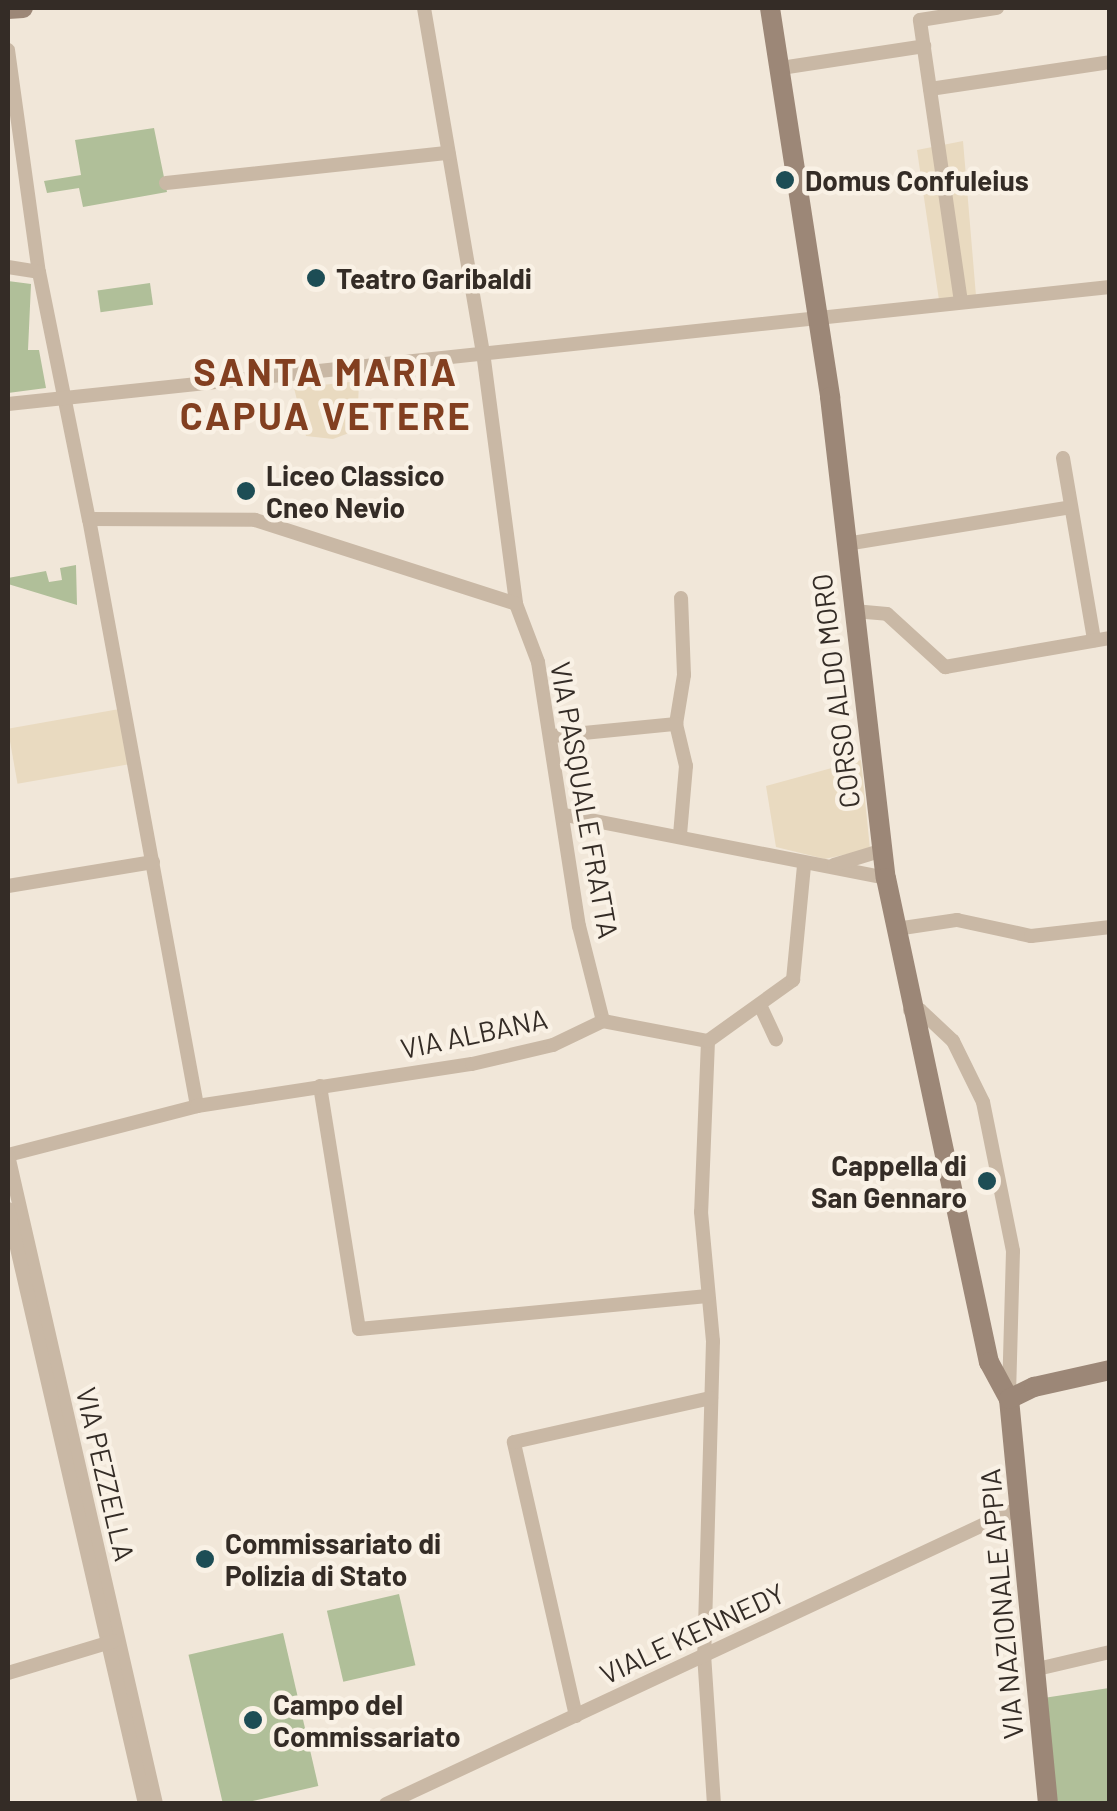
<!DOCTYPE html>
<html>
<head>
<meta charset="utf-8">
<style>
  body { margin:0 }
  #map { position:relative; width:1117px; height:1811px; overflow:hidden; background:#f1e7d9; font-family:Barlow,sans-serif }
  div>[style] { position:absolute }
  .green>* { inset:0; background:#b0bf99; transform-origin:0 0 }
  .plaza>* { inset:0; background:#e9dac0; transform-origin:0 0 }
  .street>* { height:14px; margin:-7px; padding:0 7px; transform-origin:7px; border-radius:7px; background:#c9b8a5 }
  .secondary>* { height:20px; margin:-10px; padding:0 10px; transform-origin:10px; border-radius:10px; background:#9c8777 }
  .dots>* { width:28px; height:28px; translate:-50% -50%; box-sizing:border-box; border:5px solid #f9f1e5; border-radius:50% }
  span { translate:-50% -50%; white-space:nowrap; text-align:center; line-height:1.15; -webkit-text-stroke:9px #f9f1e5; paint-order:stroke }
  .poi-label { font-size:28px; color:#342c26; font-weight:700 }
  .left { translate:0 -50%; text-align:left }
  .right { translate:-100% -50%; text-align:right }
  .street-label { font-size:28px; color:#342c26 }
  .district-label { font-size:38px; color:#823f20; font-weight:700; letter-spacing:2.5px }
  .frame { position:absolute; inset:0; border:10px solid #342c26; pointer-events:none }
</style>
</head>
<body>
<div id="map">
  <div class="green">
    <div style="clip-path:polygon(154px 128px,167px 192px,83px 207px,79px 188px,47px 193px,44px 181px,81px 175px,75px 140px)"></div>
    <div style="clip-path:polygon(8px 281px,31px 284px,28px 350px,39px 350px,46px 388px,8px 393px)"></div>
    <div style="left:150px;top:283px;width:22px;height:53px;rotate:82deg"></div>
    <div style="clip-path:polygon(76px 565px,77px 605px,8px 584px,8px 578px,46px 571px,49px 582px,62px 580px,60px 568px)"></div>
    <div style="left:399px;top:1594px;width:73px;height:74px;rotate:77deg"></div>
    <div style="left:283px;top:1633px;width:157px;height:97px;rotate:77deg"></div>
    <div style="clip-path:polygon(1109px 1688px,1109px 1803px,1048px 1803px,1037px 1699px)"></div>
  </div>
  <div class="plaza">
    <div style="clip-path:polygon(963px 141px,976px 296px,939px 300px,917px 150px)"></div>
    <div style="clip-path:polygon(359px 381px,357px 430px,333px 439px,306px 436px,294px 388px)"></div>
    <div style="left:125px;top:708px;width:56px;height:119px;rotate:80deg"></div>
    <div style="clip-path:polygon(861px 760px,870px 849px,825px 859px,776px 847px,766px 786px)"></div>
  </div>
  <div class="street">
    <div style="left:424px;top:8px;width:349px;rotate:80.3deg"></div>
    <div style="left:483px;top:352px;width:254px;rotate:82.5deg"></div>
    <div style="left:516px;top:604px;width:62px;rotate:69.2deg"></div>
    <div style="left:538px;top:662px;width:267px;rotate:81.2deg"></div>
    <div style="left:579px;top:926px;width:98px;rotate:75.8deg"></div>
    <div style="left:8px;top:50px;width:224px;rotate:82.1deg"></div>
    <div style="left:781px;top:68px;width:145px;rotate:-8.7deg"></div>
    <div style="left:930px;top:89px;width:182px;rotate:-8.5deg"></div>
    <div style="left:166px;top:183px;width:284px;rotate:-6.1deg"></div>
    <div style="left:8px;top:267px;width:31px;rotate:9deg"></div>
    <div style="left:39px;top:272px;width:252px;rotate:78.6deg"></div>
    <div style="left:89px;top:519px;width:166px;rotate:0.3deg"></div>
    <div style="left:255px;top:520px;width:274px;rotate:17.8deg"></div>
    <div style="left:961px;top:302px;width:285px;rotate:-98.3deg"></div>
    <div style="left:920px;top:20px;width:78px;rotate:-8.9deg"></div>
    <div style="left:8px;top:404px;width:1108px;rotate:-6.06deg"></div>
    <div style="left:1063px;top:458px;width:185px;rotate:80.3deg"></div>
    <div style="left:89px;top:519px;width:597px;rotate:79.57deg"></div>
    <div style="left:846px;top:544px;width:228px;rotate:-9.3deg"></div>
    <div style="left:854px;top:611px;width:33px;rotate:5deg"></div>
    <div style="left:887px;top:614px;width:79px;rotate:42.4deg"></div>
    <div style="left:945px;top:667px;width:168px;rotate:-10deg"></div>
    <div style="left:676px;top:724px;width:50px;rotate:-80.7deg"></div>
    <div style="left:684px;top:675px;width:77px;rotate:-92.2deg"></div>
    <div style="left:553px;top:736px;width:124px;rotate:-5.6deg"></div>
    <div style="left:676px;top:724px;width:43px;rotate:76.6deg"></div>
    <div style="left:686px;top:766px;width:69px;rotate:95deg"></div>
    <div style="left:565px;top:815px;width:327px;rotate:11.1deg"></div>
    <div style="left:834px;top:865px;width:51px;rotate:-17deg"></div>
    <div style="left:8px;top:886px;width:147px;rotate:-9.4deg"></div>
    <div style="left:896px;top:929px;width:62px;rotate:-8.4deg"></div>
    <div style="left:957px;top:920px;width:76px;rotate:12.2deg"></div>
    <div style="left:1031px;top:936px;width:80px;rotate:-6.5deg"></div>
    <div style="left:760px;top:1005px;width:38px;rotate:65deg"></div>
    <div style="left:910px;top:1010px;width:10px"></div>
    <div style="left:920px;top:1010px;width:45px;rotate:43.2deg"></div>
    <div style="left:953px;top:1041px;width:68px;rotate:63.8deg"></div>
    <div style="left:983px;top:1102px;width:152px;rotate:78.6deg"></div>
    <div style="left:1013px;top:1251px;width:147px;rotate:91.6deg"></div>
    <div style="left:708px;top:1041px;width:171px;rotate:92.3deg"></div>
    <div style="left:701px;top:1212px;width:130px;rotate:84.7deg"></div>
    <div style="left:713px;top:1341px;width:313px;rotate:91.6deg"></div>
    <div style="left:704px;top:1654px;width:150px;rotate:86.2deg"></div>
    <div style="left:320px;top:1086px;width:246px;rotate:80.9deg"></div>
    <div style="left:359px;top:1329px;width:350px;rotate:-5.4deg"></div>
    <div style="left:8px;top:1155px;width:195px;rotate:-14.5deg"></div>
    <div style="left:197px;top:1106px;width:278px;rotate:-8.7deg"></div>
    <div style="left:472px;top:1064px;width:83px;rotate:-13.2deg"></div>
    <div style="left:553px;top:1045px;width:55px;rotate:-25.6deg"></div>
    <div style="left:603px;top:1021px;width:107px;rotate:10.8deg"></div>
    <div style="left:708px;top:1041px;width:105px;rotate:-35.7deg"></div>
    <div style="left:793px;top:980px;width:116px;rotate:-84.5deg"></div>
    <div style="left:8px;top:1155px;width:666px;rotate:77.15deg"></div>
    <div style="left:8px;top:1209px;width:611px;rotate:77.03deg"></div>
    <div style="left:1033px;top:1670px;width:79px;rotate:-13.2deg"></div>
    <div style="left:8px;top:1673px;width:111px;rotate:-16.8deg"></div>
    <div style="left:576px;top:1716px;width:281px;rotate:-102.8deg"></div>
    <div style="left:514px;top:1442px;width:202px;rotate:-12.6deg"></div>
    <div style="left:386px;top:1804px;width:699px;rotate:-25.06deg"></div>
  </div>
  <div class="secondary">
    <div style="left:770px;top:8px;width:394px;rotate:81.2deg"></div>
    <div style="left:830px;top:397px;width:484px;rotate:83.4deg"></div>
    <div style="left:886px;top:878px;width:495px;rotate:78deg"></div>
    <div style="left:989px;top:1362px;width:42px;rotate:61.6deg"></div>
    <div style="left:1009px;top:1399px;width:407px;rotate:84.5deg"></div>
    <div style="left:8px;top:9px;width:15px;rotate:-4deg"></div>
    <div style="left:1009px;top:1399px;width:28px;rotate:-26deg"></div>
    <div style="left:1034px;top:1387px;width:78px;rotate:-12.6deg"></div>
  </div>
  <div class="dots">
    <div style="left:785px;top:180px;background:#1d4d55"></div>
    <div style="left:316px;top:278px;background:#1d4d55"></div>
    <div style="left:246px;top:491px;background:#1d4d55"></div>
    <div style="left:987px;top:1181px;background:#1d4d55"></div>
    <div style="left:205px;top:1559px;background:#1d4d55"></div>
    <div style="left:253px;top:1720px;background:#1d4d55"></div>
  </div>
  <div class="poi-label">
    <span class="left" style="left:805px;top:180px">Domus Confuleius</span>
    <span class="left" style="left:336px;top:278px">Teatro Garibaldi</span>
    <span class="left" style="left:266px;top:491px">Liceo Classico<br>Cneo Nevio</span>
    <span class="right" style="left:967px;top:1181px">Cappella di<br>San Gennaro</span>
    <span class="left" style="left:225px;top:1559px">Commissariato di<br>Polizia di Stato</span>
    <span class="left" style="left:273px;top:1720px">Campo del<br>Commissariato</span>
  </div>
  <div class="street-label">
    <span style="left:835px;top:691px;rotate:-97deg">CORSO ALDO MORO</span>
    <span style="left:585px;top:800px;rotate:80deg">VIA PASQUALE FRATTA</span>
    <span style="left:474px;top:1033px;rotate:-12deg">VIA ALBANA</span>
    <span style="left:106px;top:1474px;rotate:77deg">VIA PEZZELLA</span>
    <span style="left:1001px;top:1604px;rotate:-95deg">VIA NAZIONALE APPIA</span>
    <span style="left:692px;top:1633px;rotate:-25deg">VIALE KENNEDY</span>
  </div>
  <div class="district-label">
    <span style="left:326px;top:394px">SANTA MARIA<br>CAPUA VETERE</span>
  </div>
  <div class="frame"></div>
</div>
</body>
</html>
